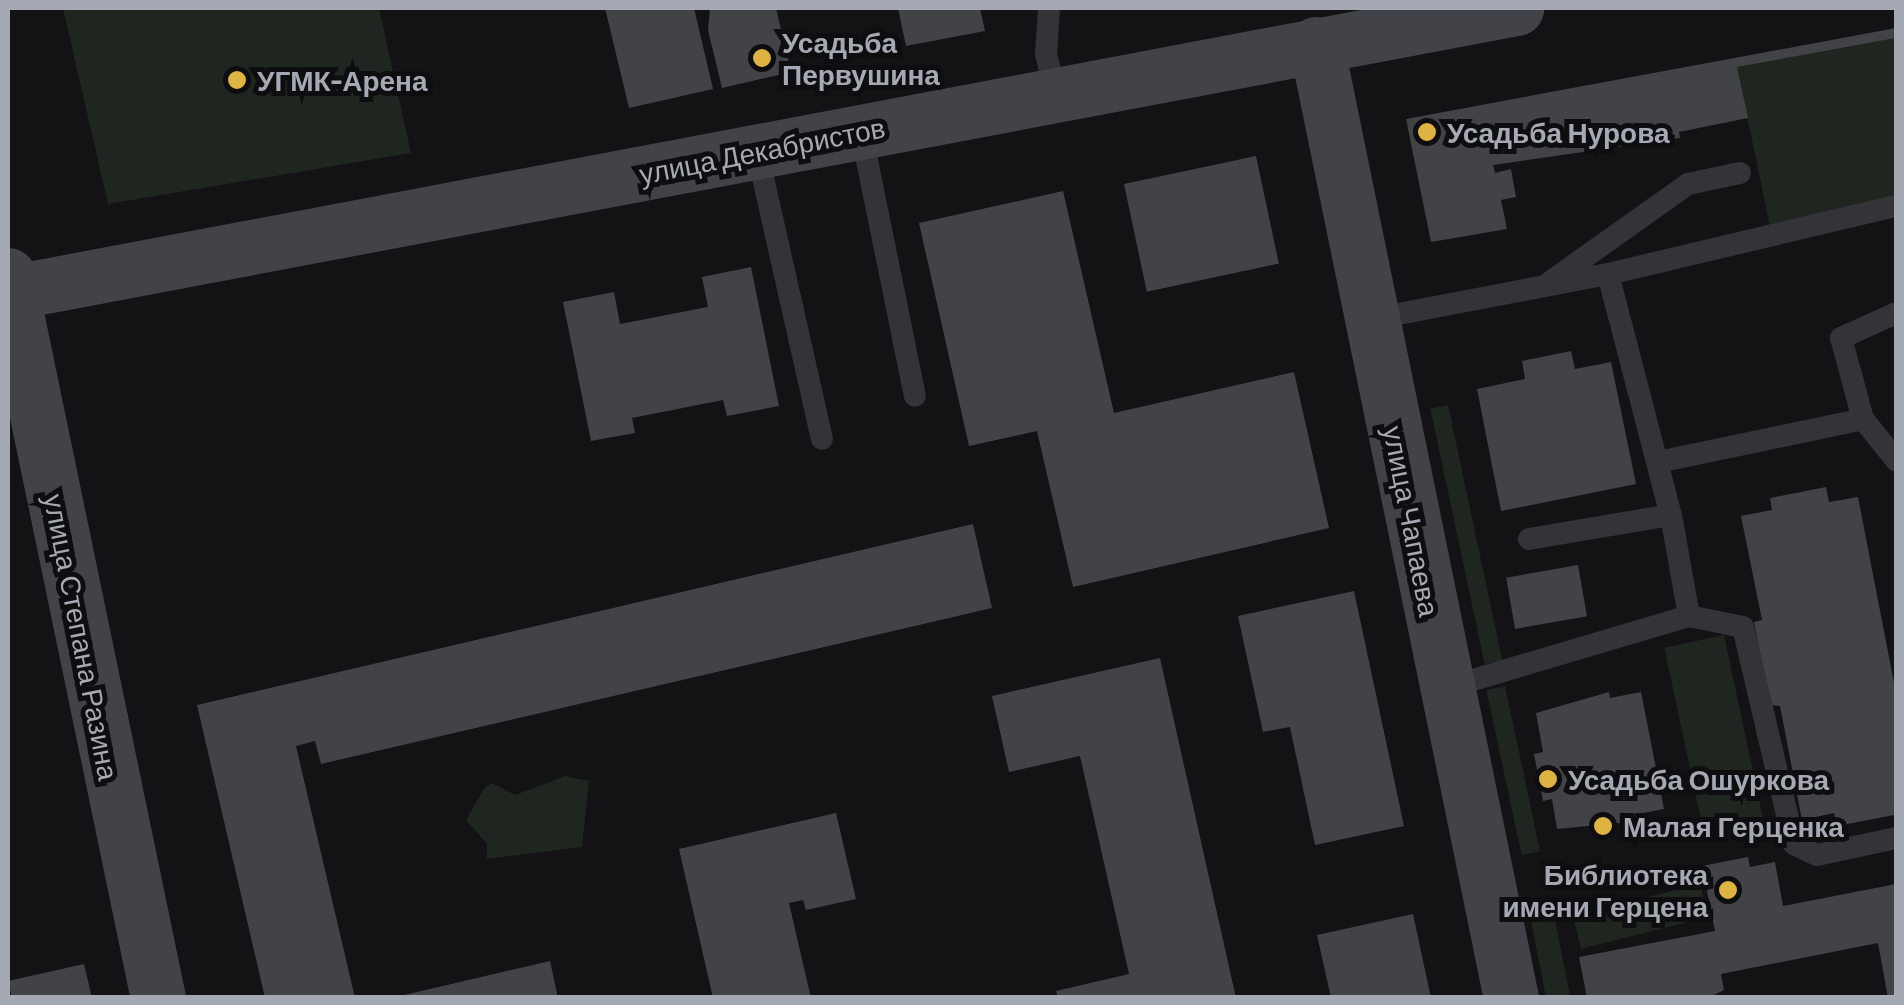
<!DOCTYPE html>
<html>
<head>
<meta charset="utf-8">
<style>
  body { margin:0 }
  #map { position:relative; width:1904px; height:1005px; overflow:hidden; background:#131214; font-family:Barlow,sans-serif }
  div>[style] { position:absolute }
  .green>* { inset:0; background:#1f2620; transform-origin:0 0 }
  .building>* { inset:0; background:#424347; transform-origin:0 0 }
  .lane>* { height:22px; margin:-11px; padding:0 11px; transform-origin:11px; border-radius:11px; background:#343438 }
  .secondary>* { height:55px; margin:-27.5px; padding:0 27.5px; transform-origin:27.5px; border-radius:27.5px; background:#424348 }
  .dots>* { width:28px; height:28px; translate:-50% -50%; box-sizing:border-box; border:5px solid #0e0d0f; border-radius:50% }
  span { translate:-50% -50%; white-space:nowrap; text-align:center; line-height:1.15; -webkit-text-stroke:10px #0e0d0f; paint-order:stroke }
  .poi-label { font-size:28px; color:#a5a9b3; font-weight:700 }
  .left { translate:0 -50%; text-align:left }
  .right { translate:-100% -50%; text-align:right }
  .street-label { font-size:28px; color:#a5a9b3 }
  .frame { position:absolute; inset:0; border:10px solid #a5a9b3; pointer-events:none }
</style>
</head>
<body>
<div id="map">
  <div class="green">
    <div style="clip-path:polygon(63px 8px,379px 8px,411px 153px,108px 204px)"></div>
    <div style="clip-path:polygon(1896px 38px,1896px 198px,1770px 227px,1737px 67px)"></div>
    <div style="left:1448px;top:405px;width:261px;height:18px;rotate:78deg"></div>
    <div style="left:1724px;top:635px;width:198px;height:61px;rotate:78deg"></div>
    <div style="left:1505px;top:686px;width:169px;height:19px;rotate:78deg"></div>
    <div style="clip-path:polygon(565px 776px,589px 781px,582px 847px,487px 859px,487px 844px,466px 820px,485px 787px,492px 783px,515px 795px)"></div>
    <div style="left:1700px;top:884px;width:34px;height:131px;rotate:76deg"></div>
    <div style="left:1551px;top:898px;width:101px;height:24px;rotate:79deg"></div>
  </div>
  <div class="building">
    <div style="clip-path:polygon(605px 8px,694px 8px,713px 89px,629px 108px)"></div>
    <div style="clip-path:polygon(710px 8px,776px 8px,791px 72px,722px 88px,708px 30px)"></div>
    <div style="clip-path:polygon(898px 8px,980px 8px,985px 31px,906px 46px)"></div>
    <div style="clip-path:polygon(1896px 28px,1896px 38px,1737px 67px,1748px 118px,1679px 132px,1680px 138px,1493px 165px,1495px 173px,1511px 169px,1516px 197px,1501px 200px,1507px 229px,1431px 242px,1406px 119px)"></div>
    <div style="left:1256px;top:156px;width:110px;height:135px;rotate:78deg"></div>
    <div style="clip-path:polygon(1063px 191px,1114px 413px,1294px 372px,1329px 528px,1073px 587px,1037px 431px,969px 446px,919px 223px)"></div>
    <div style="clip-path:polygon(751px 267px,779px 406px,727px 416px,723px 400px,632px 418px,635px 433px,591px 441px,563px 302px,614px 292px,620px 324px,708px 307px,702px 277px)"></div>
    <div style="clip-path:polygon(1571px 351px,1575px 369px,1611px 362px,1636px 484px,1501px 511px,1477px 389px,1525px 379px,1522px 361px)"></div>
    <div style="clip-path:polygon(1826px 487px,1829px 502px,1858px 497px,1896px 693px,1894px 815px,1837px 826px,1834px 813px,1802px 820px,1780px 706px,1770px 705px,1754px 622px,1762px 620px,1741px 516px,1772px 510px,1770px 498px)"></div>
    <div style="clip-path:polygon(973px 524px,992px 608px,321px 764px,315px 741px,296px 746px,355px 998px,265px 998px,197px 705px)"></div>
    <div style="left:1578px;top:565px;width:52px;height:73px;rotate:80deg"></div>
    <div style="clip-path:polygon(1354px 591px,1404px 826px,1315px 845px,1290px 727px,1263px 732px,1238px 616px)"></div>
    <div style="clip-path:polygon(1160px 658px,1236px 998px,1058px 998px,1056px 991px,1129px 974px,1080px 756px,1009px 772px,992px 696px)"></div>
    <div style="clip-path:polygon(1609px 692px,1610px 698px,1641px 692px,1664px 809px,1628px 816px,1629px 822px,1557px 829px,1552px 799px,1543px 801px,1534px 754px,1543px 752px,1536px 713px)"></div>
    <div style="clip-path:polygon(836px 813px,856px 899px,806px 910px,803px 900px,789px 903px,811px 998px,713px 998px,679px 849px)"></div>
    <div style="clip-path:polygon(1748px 857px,1750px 867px,1775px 862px,1783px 906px,1896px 884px,1896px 998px,1888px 998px,1878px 943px,1721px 974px,1724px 990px,1708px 998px,1587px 998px,1579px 957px,1715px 931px,1702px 866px)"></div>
    <div style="clip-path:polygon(1413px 914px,1431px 998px,1331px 998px,1317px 935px)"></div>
    <div style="clip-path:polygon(550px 961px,558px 998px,400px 998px,400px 996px)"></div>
    <div style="clip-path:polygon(84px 964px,92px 998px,12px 998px,8px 981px)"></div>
  </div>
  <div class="lane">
    <div style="left:1049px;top:8px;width:46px;rotate:93.7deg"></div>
    <div style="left:1046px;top:54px;width:41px;rotate:76deg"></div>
    <div style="left:861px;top:131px;width:270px;rotate:78.5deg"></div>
    <div style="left:757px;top:151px;width:295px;rotate:77.3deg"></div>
    <div style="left:1608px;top:274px;width:296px;rotate:-13.3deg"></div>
    <div style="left:1550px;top:282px;width:169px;rotate:-35.4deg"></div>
    <div style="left:1688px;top:184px;width:53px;rotate:-11.9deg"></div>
    <div style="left:1372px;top:319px;width:240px;rotate:-10.8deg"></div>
    <div style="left:1608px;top:274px;width:249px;rotate:75.4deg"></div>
    <div style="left:1671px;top:515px;width:103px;rotate:79.9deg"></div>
    <div style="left:1689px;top:616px;width:253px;rotate:163.5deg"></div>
    <div style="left:1863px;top:419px;width:84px;rotate:-105.2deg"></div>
    <div style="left:1841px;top:338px;width:60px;rotate:-24.4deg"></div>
    <div style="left:1658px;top:462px;width:209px;rotate:-11.8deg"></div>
    <div style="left:1863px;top:419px;width:53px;rotate:51.2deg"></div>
    <div style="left:1529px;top:539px;width:144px;rotate:-9.6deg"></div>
    <div style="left:1689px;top:616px;width:55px;rotate:11.5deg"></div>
    <div style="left:1743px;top:627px;width:223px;rotate:76.8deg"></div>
    <div style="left:1794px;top:844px;width:25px;rotate:26deg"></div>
    <div style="left:1817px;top:855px;width:81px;rotate:-12.1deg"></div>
  </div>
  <div class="secondary">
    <div style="left:1316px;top:44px;width:974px;rotate:78.45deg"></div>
    <div style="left:8px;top:275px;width:738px;rotate:78.28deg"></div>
    <div style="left:8px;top:293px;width:1535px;rotate:-10.7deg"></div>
  </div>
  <div class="dots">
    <div style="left:762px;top:58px;background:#ddb341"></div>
    <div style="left:237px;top:80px;background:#ddb341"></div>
    <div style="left:1427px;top:132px;background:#ddb341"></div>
    <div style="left:1548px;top:779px;background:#ddb341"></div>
    <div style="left:1603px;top:826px;background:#ddb341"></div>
    <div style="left:1728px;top:890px;background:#ddb341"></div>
  </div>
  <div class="poi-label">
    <span class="left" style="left:782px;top:58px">Усадьба<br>Первушина</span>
    <span class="left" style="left:257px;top:80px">УГМК-Арена</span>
    <span class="left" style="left:1447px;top:132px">Усадьба Нурова</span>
    <span class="left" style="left:1568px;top:779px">Усадьба Ошуркова</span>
    <span class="left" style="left:1623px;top:826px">Малая Герценка</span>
    <span class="right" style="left:1708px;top:890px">Библиотека<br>имени Герцена</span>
  </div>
  <div class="street-label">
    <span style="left:762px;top:150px;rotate:-11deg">улица Декабристов</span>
    <span style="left:1412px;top:521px;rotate:79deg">улица Чапаева</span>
    <span style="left:82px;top:637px;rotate:79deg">улица Степана Разина</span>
  </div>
  <div class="frame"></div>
</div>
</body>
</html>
